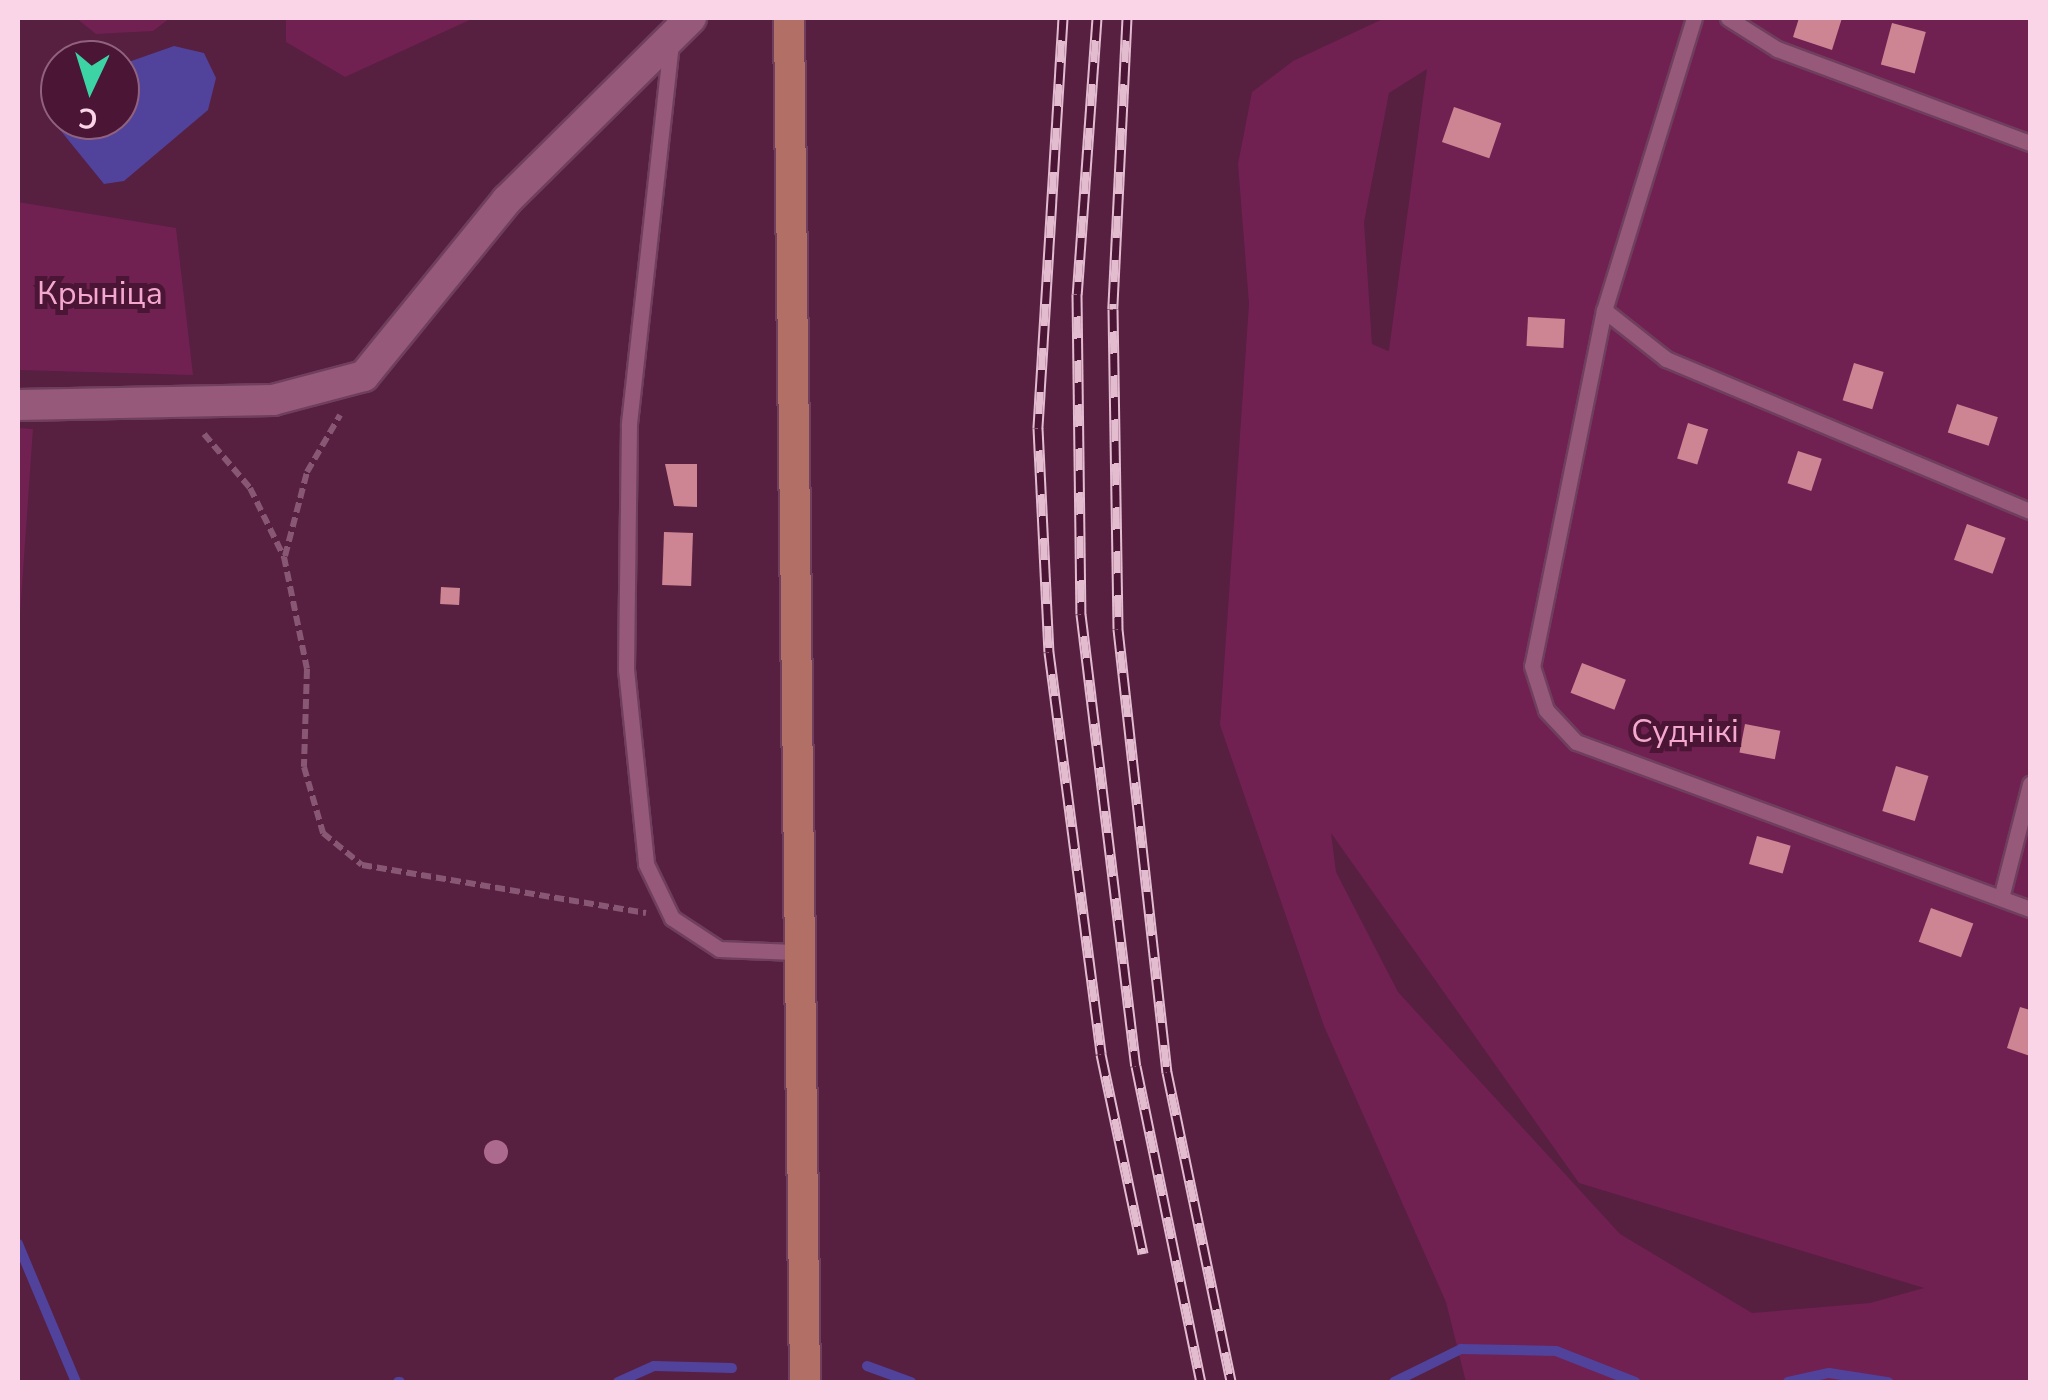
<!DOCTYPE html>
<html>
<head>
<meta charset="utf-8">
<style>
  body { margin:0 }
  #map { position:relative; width:2048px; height:1400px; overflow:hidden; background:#571f40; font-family:"Nunito Sans",sans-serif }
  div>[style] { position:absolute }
  .green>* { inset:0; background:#712052; transform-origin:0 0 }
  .water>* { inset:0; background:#51429b }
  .stream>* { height:10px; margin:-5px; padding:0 5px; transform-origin:5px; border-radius:5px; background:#51429b }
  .building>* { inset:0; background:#ce8593; transform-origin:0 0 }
  .path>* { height:6px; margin-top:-3px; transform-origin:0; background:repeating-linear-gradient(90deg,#885773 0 10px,transparent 0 15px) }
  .roads { filter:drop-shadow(2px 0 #6f3f5d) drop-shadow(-2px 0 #6f3f5d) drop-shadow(0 2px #6f3f5d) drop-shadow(0 -2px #6f3f5d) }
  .lane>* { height:15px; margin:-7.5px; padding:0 7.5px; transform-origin:7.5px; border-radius:7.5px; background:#96597a }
  .street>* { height:30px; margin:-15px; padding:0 15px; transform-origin:15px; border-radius:15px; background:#96597a }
  .primary>* { height:30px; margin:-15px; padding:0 15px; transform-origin:15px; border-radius:15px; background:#b26f66 }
  .rail>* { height:11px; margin-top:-5.5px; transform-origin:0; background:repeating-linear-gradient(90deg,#4b1536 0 22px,#e3bcd0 0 44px); box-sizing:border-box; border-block:2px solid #e3bcd0 }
  .trees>* { width:24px; height:24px; margin:-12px; border-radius:50%; background:#ad6a8f }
  span { translate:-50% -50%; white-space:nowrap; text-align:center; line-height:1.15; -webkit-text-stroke:10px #4b1536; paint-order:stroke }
  .park-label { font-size:32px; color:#f4a8d0 }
  .frame { position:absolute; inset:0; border:20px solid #f9d5e7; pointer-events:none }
  .north { position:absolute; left:40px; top:40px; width:100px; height:100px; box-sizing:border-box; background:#4b1536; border:2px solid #91627d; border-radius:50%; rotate:184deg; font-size:28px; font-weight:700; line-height:40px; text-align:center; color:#f9d5e7 }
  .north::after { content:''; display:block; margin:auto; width:35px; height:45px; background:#3cd4a4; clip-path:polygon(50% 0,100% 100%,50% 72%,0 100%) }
</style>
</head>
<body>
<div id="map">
  <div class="green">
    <div style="clip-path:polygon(76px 18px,170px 18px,153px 31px,96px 34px)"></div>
    <div style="clip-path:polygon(286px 18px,474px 18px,345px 77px,286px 42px)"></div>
    <div style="clip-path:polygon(evenodd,1385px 18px,2030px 18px,2030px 1382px,1466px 1382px,1446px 1302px,1324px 1026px,1220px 725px,1249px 304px,1238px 164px,1252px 92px,1293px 61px,1385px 18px,1427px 69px,1389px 350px,1388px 351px,1372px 344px,1364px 222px,1389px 93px,1427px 69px,1385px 18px,1331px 833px,1579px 1183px,1924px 1288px,1870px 1303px,1752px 1313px,1620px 1234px,1398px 992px,1336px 872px,1331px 833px)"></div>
    <div style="clip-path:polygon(18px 202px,176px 228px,193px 375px,18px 370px)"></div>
    <div style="left:18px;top:428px;width:15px;height:241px;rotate:4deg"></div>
  </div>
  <div class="water">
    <div style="clip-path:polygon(174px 46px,204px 53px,216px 78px,208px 110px,124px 181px,104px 184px,52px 120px,51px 102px,60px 89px,60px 120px,120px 120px,120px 65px)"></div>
  </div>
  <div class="stream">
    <div style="left:18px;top:1244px;width:150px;rotate:67.2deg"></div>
    <div style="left:867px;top:1366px;width:47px;rotate:20deg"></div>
    <div style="left:398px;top:1382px;width:2px"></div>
    <div style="left:618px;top:1382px;width:39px;rotate:-24deg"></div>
    <div style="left:654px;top:1366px;width:78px;rotate:1.5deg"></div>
    <div style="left:1394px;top:1382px;width:75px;rotate:-26.2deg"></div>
    <div style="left:1461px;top:1349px;width:95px;rotate:1.2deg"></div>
    <div style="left:1556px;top:1351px;width:85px;rotate:21.4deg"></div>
    <div style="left:1788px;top:1382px;width:42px;rotate:-12.4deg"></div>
    <div style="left:1829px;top:1373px;width:60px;rotate:8.7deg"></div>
  </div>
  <div class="building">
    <div style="clip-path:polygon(1799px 18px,1842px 18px,1832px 50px,1793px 37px)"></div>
    <div style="left:1892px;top:23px;width:35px;height:43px;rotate:15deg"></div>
    <div style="left:1454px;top:107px;width:50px;height:37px;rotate:19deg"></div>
    <div style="left:1528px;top:317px;width:37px;height:29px;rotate:3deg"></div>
    <div style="left:1854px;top:363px;width:31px;height:39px;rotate:17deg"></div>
    <div style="left:1957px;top:404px;width:43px;height:30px;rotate:18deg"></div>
    <div style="left:1688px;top:423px;width:21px;height:37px;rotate:17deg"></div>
    <div style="left:1798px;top:451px;width:25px;height:34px;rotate:18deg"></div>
    <div style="clip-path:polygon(665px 464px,697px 464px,697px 507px,674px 506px)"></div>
    <div style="left:1967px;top:524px;width:41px;height:38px;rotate:20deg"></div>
    <div style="left:664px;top:532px;width:29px;height:53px;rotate:2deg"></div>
    <div style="left:441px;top:587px;width:19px;height:17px;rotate:3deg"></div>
    <div style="left:1582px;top:663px;width:47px;height:32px;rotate:21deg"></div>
    <div style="left:1745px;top:724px;width:36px;height:29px;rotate:11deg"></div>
    <div style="left:1896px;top:766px;width:34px;height:47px;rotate:17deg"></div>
    <div style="left:1757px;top:836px;width:35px;height:29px;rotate:16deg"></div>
    <div style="left:1931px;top:908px;width:45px;height:36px;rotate:20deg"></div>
    <div style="clip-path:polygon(2020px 1007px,2030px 1010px,2030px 1056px,2007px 1048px)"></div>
  </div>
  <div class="path">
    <div style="left:204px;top:434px;width:71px;rotate:49.6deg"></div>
    <div style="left:250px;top:488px;width:77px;rotate:63.8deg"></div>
    <div style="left:284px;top:557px;width:114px;rotate:78.4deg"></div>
    <div style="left:307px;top:669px;width:98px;rotate:91.8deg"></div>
    <div style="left:304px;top:767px;width:69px;rotate:73.9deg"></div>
    <div style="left:323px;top:833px;width:50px;rotate:39.4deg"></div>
    <div style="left:362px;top:865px;width:288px;rotate:9.6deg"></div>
    <div style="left:285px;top:556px;width:87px;rotate:-75.3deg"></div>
    <div style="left:307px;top:472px;width:66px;rotate:-59.9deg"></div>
  </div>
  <div class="roads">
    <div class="lane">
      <div style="left:1694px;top:18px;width:306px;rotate:107.1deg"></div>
      <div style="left:1604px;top:310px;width:363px;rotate:101.4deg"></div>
      <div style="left:1532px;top:666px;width:46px;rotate:72.3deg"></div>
      <div style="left:1546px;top:710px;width:44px;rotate:46.8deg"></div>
      <div style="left:1576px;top:742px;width:484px;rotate:20.2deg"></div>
      <div style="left:1728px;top:18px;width:58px;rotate:32.3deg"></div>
      <div style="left:1777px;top:49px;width:270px;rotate:20.4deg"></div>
      <div style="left:671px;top:43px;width:383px;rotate:96.3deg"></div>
      <div style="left:629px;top:424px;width:245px;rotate:90.7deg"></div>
      <div style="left:626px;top:669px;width:196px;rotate:84.1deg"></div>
      <div style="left:646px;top:864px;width:60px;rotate:64.3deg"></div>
      <div style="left:672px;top:918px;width:56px;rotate:33.4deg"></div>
      <div style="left:719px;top:949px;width:76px;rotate:2.3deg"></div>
      <div style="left:1604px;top:310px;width:79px;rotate:38.3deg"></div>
      <div style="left:1666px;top:359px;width:394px;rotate:22.7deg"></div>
      <div style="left:2001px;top:898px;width:118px;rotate:-75.7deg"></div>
    </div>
    <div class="street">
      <div style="left:18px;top:405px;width:255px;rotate:-1.1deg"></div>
      <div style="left:273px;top:400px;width:94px;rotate:-14.8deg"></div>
      <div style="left:364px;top:376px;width:227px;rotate:-50.9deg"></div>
      <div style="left:507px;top:200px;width:259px;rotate:-44.7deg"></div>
    </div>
    <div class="primary">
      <div style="left:789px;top:18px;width:1364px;rotate:89.33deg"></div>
    </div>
  </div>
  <div class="rail">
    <div style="left:1063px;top:18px;width:411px;rotate:93.5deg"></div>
    <div style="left:1038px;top:428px;width:224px;rotate:87.2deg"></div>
    <div style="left:1049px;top:652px;width:405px;rotate:82.6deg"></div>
    <div style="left:1101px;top:1054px;width:204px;rotate:78.1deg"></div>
    <div style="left:1097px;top:18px;width:277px;rotate:94.1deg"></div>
    <div style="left:1077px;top:294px;width:320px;rotate:89.3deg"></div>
    <div style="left:1081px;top:614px;width:455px;rotate:83.1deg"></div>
    <div style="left:1136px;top:1066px;width:323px;rotate:78.4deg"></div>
    <div style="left:1127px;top:18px;width:291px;rotate:92.8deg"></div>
    <div style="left:1113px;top:309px;width:320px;rotate:89.1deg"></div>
    <div style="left:1118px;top:629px;width:446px;rotate:83.7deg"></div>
    <div style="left:1167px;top:1072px;width:317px;rotate:78.3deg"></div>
  </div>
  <div class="trees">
    <div style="left:496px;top:1152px"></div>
  </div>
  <div class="park-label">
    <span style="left:100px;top:294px">Крыніца</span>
    <span style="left:1685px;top:732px">Суднікі</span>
  </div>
  <div class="frame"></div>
  <div class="north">С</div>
</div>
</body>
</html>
